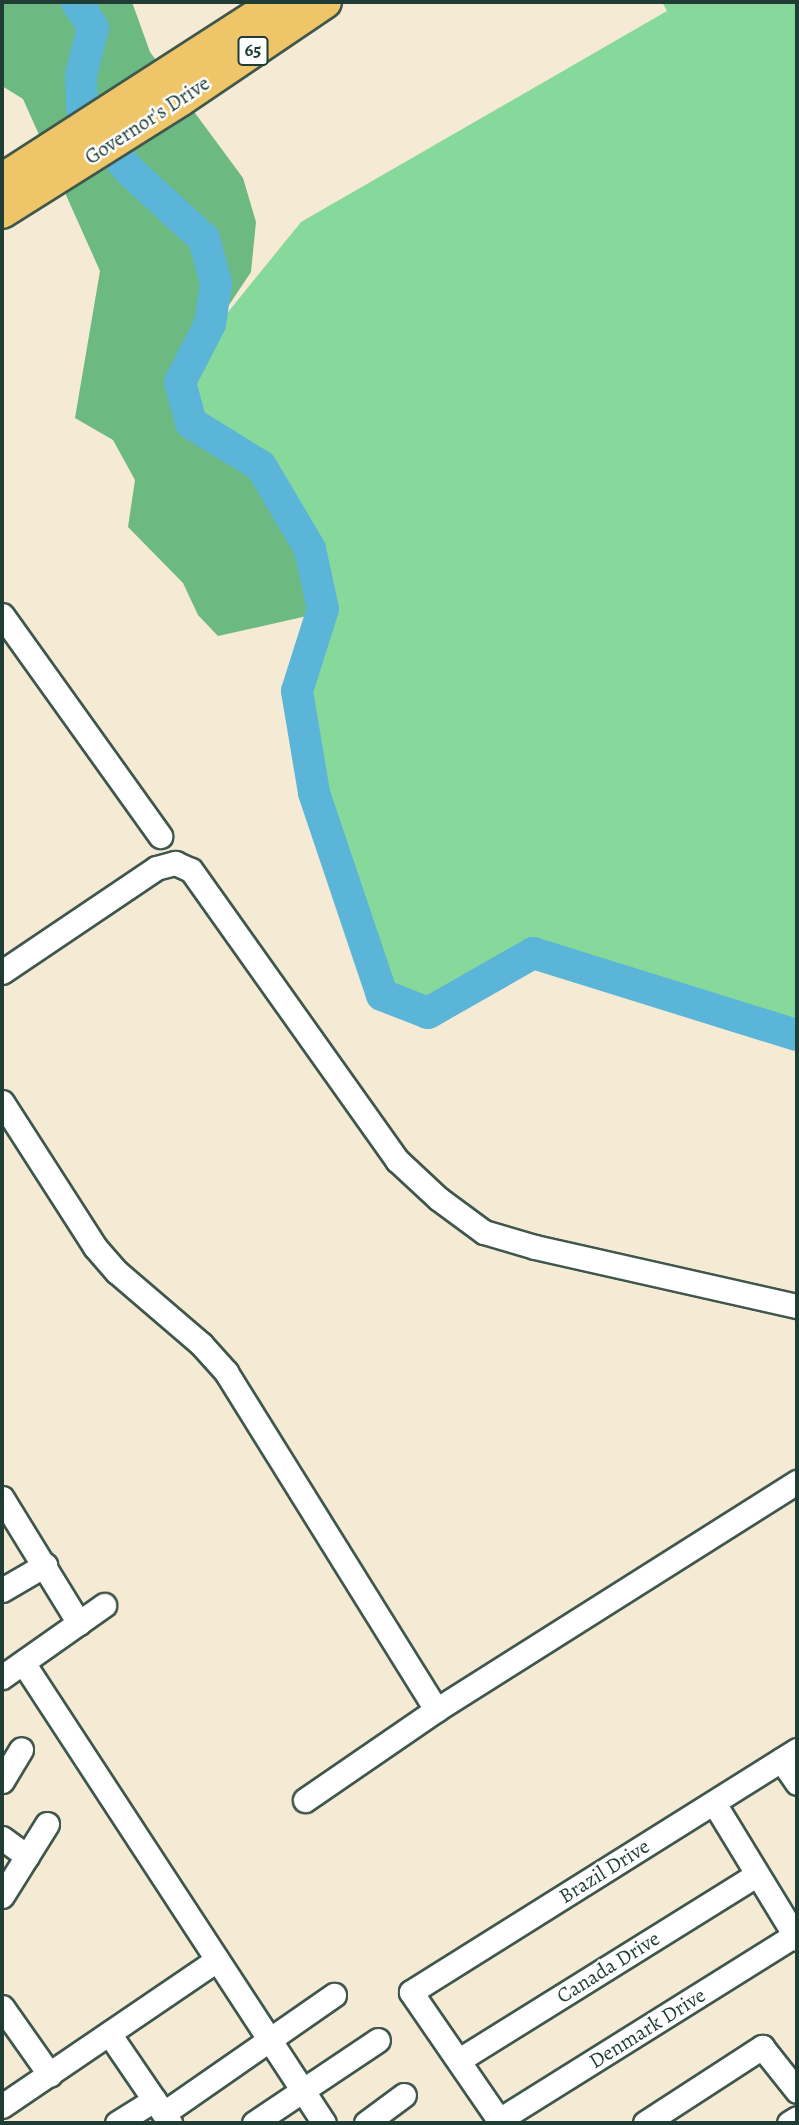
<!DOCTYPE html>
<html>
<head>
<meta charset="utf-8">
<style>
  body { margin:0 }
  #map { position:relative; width:799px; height:2125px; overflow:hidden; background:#f5ead4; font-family:Alegreya,serif }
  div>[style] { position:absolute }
  .green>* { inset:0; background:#86d99a }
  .forest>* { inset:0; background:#6cb982 }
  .river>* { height:32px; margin:-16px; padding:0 16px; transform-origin:16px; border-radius:16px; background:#5bb5d8 }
  .roads { filter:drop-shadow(2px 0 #3f574c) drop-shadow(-2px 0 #3f574c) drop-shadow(0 2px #3f574c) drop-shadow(0 -2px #3f574c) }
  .minor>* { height:23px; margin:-11.5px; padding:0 11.5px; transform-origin:11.5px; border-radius:11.5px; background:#fff }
  .highway>* { height:32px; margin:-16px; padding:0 16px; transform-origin:16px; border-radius:16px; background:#eec569 }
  span { translate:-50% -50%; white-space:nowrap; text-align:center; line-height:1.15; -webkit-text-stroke:5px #fff; paint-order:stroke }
  .shield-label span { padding:2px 5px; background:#fff; border:2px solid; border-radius:5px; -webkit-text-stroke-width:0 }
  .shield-label { font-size:19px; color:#1f3d34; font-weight:700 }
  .street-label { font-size:21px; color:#1f3d34 }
  .frame { position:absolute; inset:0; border:4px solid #1f3d34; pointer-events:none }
</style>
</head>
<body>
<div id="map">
  <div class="green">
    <div style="clip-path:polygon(662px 2px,797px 2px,797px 1029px,531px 945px,429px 1004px,389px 990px,320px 789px,305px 691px,330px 612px,317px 549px,265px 459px,199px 418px,189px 383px,216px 327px,301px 222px,667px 11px)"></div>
  </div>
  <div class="forest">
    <div style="clip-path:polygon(2px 2px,132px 2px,150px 52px,243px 178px,256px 222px,251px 272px,215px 326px,188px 383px,199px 419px,264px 460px,316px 551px,329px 611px,218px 636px,198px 615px,183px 583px,128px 527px,135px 480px,113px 440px,75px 418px,100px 271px,23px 99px,2px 86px)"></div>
  </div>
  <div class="river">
    <div style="left:77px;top:2px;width:31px;rotate:58deg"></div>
    <div style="left:93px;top:28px;width:49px;rotate:104.3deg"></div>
    <div style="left:81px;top:75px;width:34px;rotate:88deg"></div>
    <div style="left:82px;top:109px;width:28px;rotate:58deg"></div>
    <div style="left:97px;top:133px;width:52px;rotate:48.9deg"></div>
    <div style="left:131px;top:172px;width:99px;rotate:42.5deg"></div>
    <div style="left:204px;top:239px;width:46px;rotate:74.7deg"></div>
    <div style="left:216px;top:283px;width:41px;rotate:98.3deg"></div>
    <div style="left:210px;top:324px;width:65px;rotate:117.3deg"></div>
    <div style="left:180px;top:382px;width:42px;rotate:75deg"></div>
    <div style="left:191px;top:423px;width:82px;rotate:31.6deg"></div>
    <div style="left:261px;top:466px;width:96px;rotate:59.4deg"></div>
    <div style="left:310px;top:549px;width:61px;rotate:77.8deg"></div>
    <div style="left:323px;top:609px;width:86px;rotate:107.6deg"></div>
    <div style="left:297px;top:691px;width:103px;rotate:80.5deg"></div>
    <div style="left:314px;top:793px;width:213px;rotate:71.4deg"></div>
    <div style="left:382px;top:995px;width:49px;rotate:21.4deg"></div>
    <div style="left:428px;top:1013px;width:121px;rotate:-29.7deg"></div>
    <div style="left:533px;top:953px;width:276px;rotate:17.3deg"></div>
  </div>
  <div class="roads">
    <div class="minor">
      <div style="left:2px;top:615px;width:272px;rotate:54.4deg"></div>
      <div style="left:2px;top:972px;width:186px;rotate:-34deg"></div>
      <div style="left:156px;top:868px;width:20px;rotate:-15deg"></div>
      <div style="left:175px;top:863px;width:17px;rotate:24deg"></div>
      <div style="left:191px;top:870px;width:356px;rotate:54.6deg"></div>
      <div style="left:397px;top:1160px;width:57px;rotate:42.9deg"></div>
      <div style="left:439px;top:1199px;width:56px;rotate:36.3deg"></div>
      <div style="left:484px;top:1232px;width:53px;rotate:16.4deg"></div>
      <div style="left:535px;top:1247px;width:269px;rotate:12.7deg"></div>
      <div style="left:2px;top:1102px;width:172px;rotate:57.3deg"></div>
      <div style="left:95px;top:1247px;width:33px;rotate:49deg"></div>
      <div style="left:117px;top:1272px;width:111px;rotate:40.6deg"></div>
      <div style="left:201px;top:1344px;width:38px;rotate:48deg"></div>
      <div style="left:226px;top:1372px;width:398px;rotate:58.1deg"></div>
      <div style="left:2px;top:1498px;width:147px;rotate:58.4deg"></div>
      <div style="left:2px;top:1590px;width:50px;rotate:-30.2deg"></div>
      <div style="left:24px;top:1664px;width:548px;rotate:56.83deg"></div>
      <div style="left:2px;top:1677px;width:125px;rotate:-35.2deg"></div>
      <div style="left:781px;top:1760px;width:28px;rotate:55deg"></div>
      <div style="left:2px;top:1781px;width:37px;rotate:-59deg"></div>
      <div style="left:305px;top:1800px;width:159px;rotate:-34.5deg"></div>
      <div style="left:436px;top:1710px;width:427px;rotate:-32.3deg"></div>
      <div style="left:714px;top:1803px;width:159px;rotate:58.6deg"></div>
      <div style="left:2px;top:1838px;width:31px;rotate:36deg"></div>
      <div style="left:2px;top:1896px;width:85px;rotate:-58deg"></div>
      <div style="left:2px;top:2007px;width:83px;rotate:54.8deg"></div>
      <div style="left:110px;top:2035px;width:107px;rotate:55.7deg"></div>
      <div style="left:459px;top:2060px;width:350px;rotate:-31.9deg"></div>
      <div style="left:2px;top:2106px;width:260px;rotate:-34.2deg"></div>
      <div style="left:164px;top:2113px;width:207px;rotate:-34.8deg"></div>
      <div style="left:499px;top:2120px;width:349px;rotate:-32deg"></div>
      <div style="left:117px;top:2123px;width:44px;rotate:-31.9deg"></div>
      <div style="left:254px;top:2123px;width:149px;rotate:-33.8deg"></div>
      <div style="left:366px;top:2123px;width:47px;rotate:-36.4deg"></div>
      <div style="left:501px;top:2123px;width:159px;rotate:-124.5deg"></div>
      <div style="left:411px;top:1992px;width:456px;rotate:-32.1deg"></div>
      <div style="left:645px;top:2123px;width:140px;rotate:-33deg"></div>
      <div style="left:762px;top:2047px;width:56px;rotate:51.5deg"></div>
      <div style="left:789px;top:2123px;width:9px;rotate:-32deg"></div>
    </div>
    <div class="highway">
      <div style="left:2px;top:180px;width:328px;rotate:-32.8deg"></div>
      <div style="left:2px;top:212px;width:210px;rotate:-32.2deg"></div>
      <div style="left:180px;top:100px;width:175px;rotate:-34.1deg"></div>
    </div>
  </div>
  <div class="shield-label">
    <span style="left:253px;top:51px">65</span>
  </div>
  <div class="street-label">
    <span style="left:147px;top:120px;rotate:-33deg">Governor's Drive</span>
    <span style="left:604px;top:1871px;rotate:-32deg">Brazil Drive</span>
    <span style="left:608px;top:1967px;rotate:-32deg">Canada Drive</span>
    <span style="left:647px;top:2028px;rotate:-32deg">Denmark Drive</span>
  </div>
  <div class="frame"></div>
</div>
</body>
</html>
